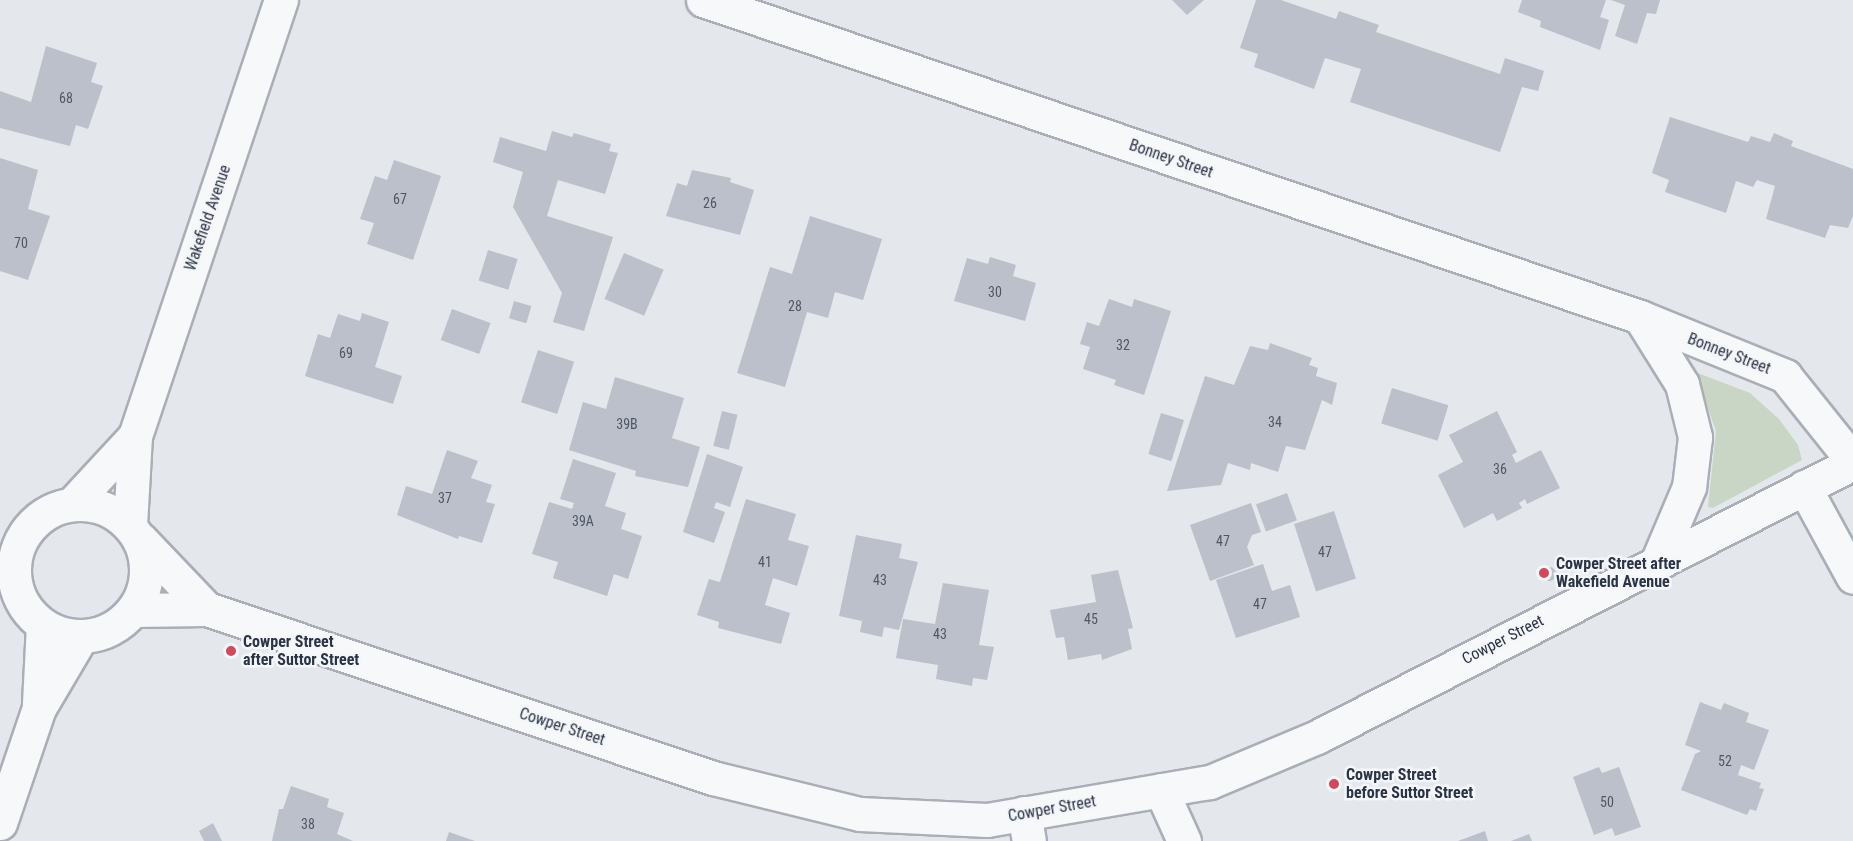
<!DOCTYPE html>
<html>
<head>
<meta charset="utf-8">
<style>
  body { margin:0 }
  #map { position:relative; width:1853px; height:841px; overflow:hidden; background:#e4e7ec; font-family:"Roboto Condensed",sans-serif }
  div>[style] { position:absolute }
  .green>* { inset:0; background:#c9d6c5 }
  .building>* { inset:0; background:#bbc0ca; transform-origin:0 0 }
  .round { border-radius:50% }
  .roads { filter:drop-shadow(2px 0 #a9aeb7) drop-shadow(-2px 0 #a9aeb7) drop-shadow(0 2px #a9aeb7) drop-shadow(0 -2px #a9aeb7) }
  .minor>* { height:33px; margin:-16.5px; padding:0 16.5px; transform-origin:16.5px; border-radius:16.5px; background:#f7f8fa }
  .tertiary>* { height:33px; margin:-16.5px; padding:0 16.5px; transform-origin:16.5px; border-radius:16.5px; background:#f7f8fa }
  .tertiary>.ring { margin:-16.5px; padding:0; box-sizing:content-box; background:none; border:33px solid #f7f8fa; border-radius:50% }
  .dots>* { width:16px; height:16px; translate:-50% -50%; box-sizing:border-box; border:3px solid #f4f6f9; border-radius:50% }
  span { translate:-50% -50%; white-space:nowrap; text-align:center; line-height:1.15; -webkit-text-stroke:5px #f4f6f9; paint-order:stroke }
  .number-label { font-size:14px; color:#4f5766 }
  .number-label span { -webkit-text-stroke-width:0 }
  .street-label { font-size:16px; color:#2b3445 }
  .poi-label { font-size:16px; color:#2b3445; font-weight:700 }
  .left { translate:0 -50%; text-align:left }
</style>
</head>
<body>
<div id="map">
  <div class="green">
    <div style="clip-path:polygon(1695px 372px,1750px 393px,1779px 419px,1798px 445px,1802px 460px,1713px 508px,1708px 507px,1716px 431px)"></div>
  </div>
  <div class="building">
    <div style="clip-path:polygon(1172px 0,1204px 0,1187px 15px)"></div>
    <div style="clip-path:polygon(1256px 0,1281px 0,1336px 19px,1339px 11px,1379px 25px,1376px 32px,1500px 74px,1505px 58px,1544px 71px,1538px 91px,1522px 87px,1500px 152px,1350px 102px,1361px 69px,1325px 58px,1314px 89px,1254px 67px,1258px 54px,1240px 48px)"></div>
    <div style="clip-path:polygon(1522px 0,1606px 0,1600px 17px,1609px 20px,1600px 50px,1540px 27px,1541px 21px,1518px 12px)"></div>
    <div style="clip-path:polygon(1611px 0,1660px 0,1656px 14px,1647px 13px,1637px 44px,1615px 36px,1625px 5px)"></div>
    <div style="clip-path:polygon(46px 46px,97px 63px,91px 82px,103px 86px,88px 129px,76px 125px,70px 146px,0 128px,0 91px,31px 102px)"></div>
    <div style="clip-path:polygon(1670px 117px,1748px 142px,1751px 136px,1770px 142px,1774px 133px,1793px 141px,1791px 146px,1853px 169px,1853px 216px,1848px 228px,1830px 225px,1825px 238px,1766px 219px,1775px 186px,1757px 180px,1753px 187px,1736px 181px,1726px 213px,1665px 192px,1669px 180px,1652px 173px)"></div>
    <div style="clip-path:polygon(552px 131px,572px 137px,574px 133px,611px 144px,609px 151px,618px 153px,605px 194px,558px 180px,547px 216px,613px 237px,584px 331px,553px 322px,562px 293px,513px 207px,523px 172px,493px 162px,500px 137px,546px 151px)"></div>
    <div style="clip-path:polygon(0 158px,38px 170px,28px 209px,50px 216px,28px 280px,0 271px)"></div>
    <div style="clip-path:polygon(394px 160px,441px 176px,413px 260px,367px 244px,374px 223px,360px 219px,375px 176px,387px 180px)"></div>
    <div style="clip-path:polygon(692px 170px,731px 178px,730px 182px,754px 190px,740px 235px,666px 216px,677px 183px,687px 186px)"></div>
    <div style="clip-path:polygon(810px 216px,882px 239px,863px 300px,835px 292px,828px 318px,807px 312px,785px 387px,737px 373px,770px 267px,792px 274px)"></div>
    <div style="left:488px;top:250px;width:31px;height:32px;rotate:17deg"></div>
    <div style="left:624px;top:253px;width:43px;height:50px;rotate:23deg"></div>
    <div style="clip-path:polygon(990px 257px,1016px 265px,1013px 276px,1036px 283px,1025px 321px,954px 301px,967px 258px,988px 264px)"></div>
    <div style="clip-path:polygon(1109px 299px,1132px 307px,1134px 299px,1171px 311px,1144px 395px,1114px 385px,1116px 380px,1083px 369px,1090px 347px,1080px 344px,1087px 322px,1099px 326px)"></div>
    <div style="left:514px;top:301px;width:18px;height:18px;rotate:16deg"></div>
    <div style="left:452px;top:309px;width:41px;height:33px;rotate:20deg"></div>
    <div style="clip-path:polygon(362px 313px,389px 322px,375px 367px,402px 376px,393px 404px,305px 376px,318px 334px,330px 338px,338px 314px,360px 321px)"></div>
    <div style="clip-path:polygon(1270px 343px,1312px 358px,1309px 365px,1318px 368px,1316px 376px,1337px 383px,1332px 405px,1322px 400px,1305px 450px,1286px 446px,1278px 472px,1251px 463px,1250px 470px,1228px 463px,1221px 485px,1167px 491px,1205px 376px,1234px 385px,1250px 346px,1268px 350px)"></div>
    <div style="left:538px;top:350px;width:38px;height:55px;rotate:18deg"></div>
    <div style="clip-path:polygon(615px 377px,684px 398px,672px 438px,700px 447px,688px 487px,635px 476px,636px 471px,569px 450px,583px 402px,606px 409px)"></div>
    <div style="left:1392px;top:388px;width:59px;height:37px;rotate:17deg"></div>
    <div style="left:722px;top:411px;width:16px;height:36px;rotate:14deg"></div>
    <div style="clip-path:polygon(1497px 411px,1517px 452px,1512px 455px,1516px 463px,1541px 450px,1560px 488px,1527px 504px,1525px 499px,1519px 503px,1522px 508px,1497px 521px,1493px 513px,1464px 528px,1438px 475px,1463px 462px,1449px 435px)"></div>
    <div style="left:1161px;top:413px;width:24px;height:43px;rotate:17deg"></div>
    <div style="clip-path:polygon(447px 450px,478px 461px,471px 478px,492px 485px,486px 502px,495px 504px,482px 543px,459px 536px,458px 539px,397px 515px,406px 486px,432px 494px)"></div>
    <div style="clip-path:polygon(707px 454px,743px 467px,730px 507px,716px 502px,714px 508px,725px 512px,714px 543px,683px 532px)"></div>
    <div style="clip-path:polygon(573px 459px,616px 473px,605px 506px,626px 513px,621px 529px,642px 536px,628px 579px,614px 574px,607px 596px,553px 578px,558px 562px,532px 554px,549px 502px,572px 509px,574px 503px,560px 499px)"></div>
    <div style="left:1287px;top:493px;width:29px;height:33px;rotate:70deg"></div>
    <div style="clip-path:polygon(746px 499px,796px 514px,788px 540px,809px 546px,797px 586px,773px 578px,765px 605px,790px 613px,781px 644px,718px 628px,719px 622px,697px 615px,709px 579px,720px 582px)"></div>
    <div style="clip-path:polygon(1251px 503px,1261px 532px,1252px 535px,1247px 547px,1254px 565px,1210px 581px,1190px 525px)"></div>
    <div style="left:1334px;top:511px;width:71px;height:42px;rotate:72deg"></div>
    <div style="clip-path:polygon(856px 535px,902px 544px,899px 558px,918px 562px,899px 630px,884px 627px,882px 637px,860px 632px,862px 621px,839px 616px)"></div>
    <div style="clip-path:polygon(1263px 564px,1272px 591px,1290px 585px,1300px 617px,1236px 638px,1216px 580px)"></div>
    <div class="round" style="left:1542px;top:567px;width:14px;height:14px"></div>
    <div style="clip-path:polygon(1118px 570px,1133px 628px,1128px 629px,1132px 649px,1102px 660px,1101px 654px,1068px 660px,1064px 637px,1056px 638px,1050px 610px,1096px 602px,1091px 575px)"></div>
    <div style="clip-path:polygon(943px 583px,989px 590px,979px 645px,994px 647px,987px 680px,973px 678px,972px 686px,936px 679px,938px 665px,896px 658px,903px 619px,935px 624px)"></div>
    <div style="clip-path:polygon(1700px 702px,1721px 710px,1724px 703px,1749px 713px,1746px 722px,1769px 730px,1754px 770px,1741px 765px,1738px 775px,1761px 783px,1759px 788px,1764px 789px,1756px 811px,1750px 809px,1747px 815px,1681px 790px,1695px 754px,1701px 751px,1685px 745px)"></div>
    <div style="clip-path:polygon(1599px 767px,1602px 773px,1619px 767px,1641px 827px,1615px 836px,1612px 828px,1594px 835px,1573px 777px)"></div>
    <div style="clip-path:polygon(291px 786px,329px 799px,327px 807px,344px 813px,337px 834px,353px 841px,272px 841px,279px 809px,283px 809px)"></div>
    <div style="clip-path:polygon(213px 823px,222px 841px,204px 841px,199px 831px)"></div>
    <div style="clip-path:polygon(1485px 831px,1488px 841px,1458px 841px)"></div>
    <div style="clip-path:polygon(449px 832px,475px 841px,446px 841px)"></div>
    <div style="clip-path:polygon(1529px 834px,1532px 841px,1511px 841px)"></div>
  </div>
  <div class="roads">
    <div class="minor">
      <div style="left:703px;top:0;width:989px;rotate:18.69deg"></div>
      <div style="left:1640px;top:317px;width:157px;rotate:22.1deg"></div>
      <div style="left:1785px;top:376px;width:109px;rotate:51.3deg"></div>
      <div style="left:1640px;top:317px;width:79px;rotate:57.9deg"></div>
      <div style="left:1682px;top:384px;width:55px;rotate:76.2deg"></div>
      <div style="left:1695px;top:437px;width:50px;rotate:96.8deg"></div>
      <div style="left:1689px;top:487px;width:79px;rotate:113deg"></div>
      <div style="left:1804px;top:487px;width:102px;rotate:61.4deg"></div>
      <div style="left:73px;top:503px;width:91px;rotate:-47.2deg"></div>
      <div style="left:130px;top:525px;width:89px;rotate:-86.8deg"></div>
      <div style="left:135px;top:436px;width:460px;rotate:-71.5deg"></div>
      <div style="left:39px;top:703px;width:78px;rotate:-87.1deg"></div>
      <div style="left:1161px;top:790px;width:56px;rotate:65.7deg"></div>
      <div style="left:1024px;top:813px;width:28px;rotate:80deg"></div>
      <div style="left:0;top:823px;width:121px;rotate:-71.3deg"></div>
      <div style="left:39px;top:708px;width:82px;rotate:-59.4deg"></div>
    </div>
    <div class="tertiary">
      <div class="ring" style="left:14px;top:504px;width:99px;height:99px"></div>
      <div style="left:140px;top:539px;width:97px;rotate:46.3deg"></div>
      <div style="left:134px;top:610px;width:73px;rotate:-0.8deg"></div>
      <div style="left:207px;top:609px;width:533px;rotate:18.47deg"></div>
      <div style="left:713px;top:778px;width:151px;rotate:13.8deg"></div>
      <div style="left:860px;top:814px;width:127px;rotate:2.7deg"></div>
      <div style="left:987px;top:820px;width:226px;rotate:-9.7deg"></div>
      <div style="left:1210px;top:782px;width:116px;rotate:-22.8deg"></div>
      <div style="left:1317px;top:737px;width:602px;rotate:-27.08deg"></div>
    </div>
  </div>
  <div class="dots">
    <div style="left:1544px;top:573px;background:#d1495b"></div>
    <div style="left:231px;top:651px;background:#d1495b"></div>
    <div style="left:1334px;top:784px;background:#d1495b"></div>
  </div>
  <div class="number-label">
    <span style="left:66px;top:98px">68</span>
    <span style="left:400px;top:199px">67</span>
    <span style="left:710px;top:203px">26</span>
    <span style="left:21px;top:243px">70</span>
    <span style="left:995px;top:292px">30</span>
    <span style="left:795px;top:306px">28</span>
    <span style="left:1123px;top:345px">32</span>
    <span style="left:346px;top:353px">69</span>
    <span style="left:1275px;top:422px">34</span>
    <span style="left:627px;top:424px">39B</span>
    <span style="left:1500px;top:469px">36</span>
    <span style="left:445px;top:498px">37</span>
    <span style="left:583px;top:521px">39A</span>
    <span style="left:1223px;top:541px">47</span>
    <span style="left:1325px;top:552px">47</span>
    <span style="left:765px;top:562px">41</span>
    <span style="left:880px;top:580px">43</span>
    <span style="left:1260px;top:604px">47</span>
    <span style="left:1091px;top:619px">45</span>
    <span style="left:940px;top:634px">43</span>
    <span style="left:1725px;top:761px">52</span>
    <span style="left:1607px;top:802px">50</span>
    <span style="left:308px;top:824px">38</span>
  </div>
  <div class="street-label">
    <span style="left:1171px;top:159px;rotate:19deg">Bonney Street</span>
    <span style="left:208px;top:218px;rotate:-71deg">Wakefield Avenue</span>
    <span style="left:1729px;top:354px;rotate:21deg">Bonney Street</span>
    <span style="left:1503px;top:640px;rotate:-27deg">Cowper Street</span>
    <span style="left:562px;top:727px;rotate:18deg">Cowper Street</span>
    <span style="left:1052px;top:809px;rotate:-10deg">Cowper Street</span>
  </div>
  <div class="poi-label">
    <span class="left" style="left:1556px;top:573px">Cowper Street after<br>Wakefield Avenue</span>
    <span class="left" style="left:243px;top:651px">Cowper Street<br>after Suttor Street</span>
    <span class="left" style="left:1346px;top:784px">Cowper Street<br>before Suttor Street</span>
  </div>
</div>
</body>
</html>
